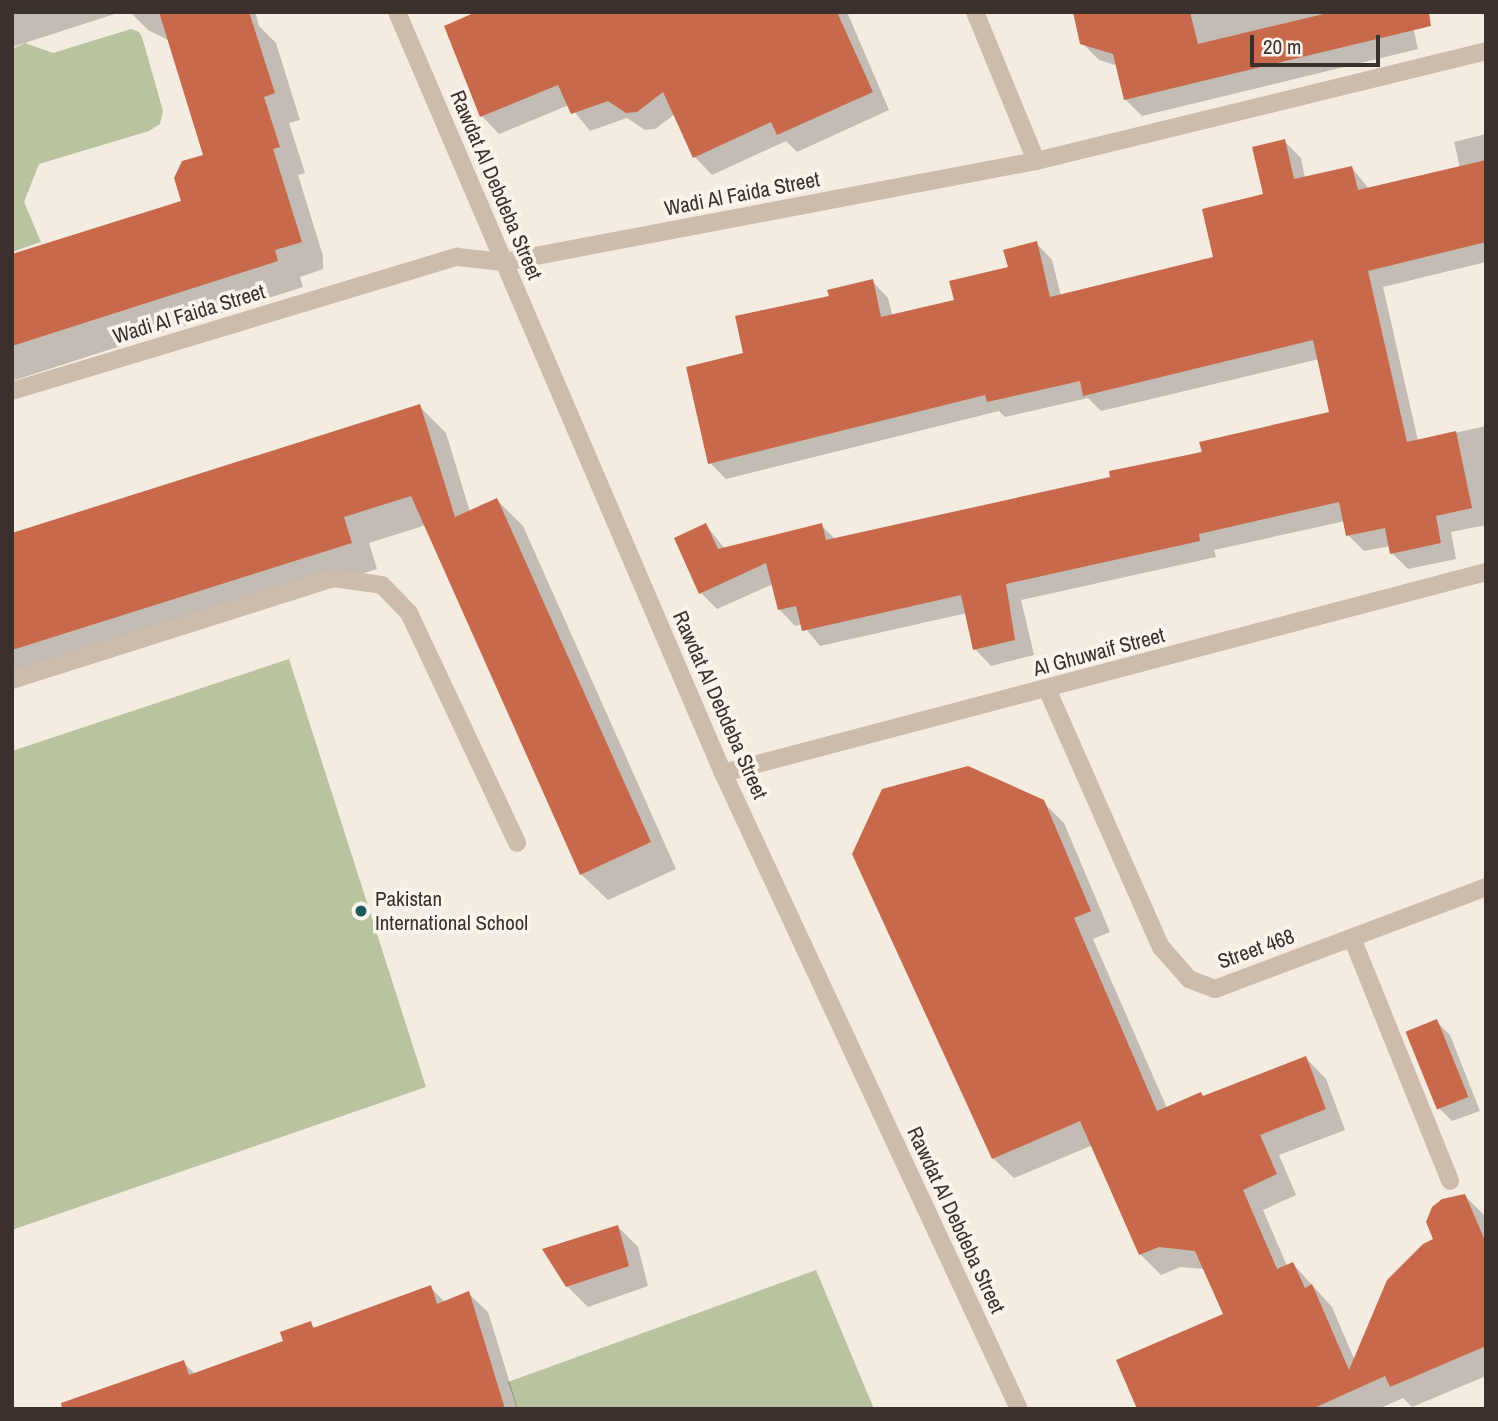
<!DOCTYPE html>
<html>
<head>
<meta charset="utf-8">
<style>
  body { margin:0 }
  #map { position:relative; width:1498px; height:1421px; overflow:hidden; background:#f4ebe1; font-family:"Archivo Narrow",sans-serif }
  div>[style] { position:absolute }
  .green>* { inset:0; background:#b8c4a0 }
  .shadow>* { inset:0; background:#0003 }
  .building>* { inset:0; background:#c8694b; transform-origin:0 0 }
  .minor>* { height:18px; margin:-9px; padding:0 9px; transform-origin:9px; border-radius:9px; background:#cdbbac }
  .dots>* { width:19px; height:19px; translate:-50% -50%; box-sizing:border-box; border:4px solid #fbf5ee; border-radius:50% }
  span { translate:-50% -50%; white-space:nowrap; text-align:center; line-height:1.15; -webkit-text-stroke:7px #fbf5ee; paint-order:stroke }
  .street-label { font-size:21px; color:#3b302b }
  .poi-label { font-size:21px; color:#3b302b }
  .left { translate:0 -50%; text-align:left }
  .frame { position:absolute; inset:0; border:14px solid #3b302b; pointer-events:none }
  .scale { position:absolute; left:1250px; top:35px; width:130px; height:32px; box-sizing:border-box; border:4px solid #3b302b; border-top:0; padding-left:9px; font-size:21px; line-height:24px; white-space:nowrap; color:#3b302b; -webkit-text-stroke:5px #fbf5ee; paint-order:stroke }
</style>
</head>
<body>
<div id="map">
  <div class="green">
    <div style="clip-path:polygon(131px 29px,139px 32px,142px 37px,163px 111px,160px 124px,149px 131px,39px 164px,24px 202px,41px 242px,12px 252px,12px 49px,25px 43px,53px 53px)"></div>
    <div style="clip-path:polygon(289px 659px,426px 1087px,12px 1230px,12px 751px)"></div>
    <div style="clip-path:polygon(816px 1270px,874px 1409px,517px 1409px,508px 1382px)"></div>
  </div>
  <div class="shadow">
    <div style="clip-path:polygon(12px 12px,121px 12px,12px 47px)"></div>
    <div style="clip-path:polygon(130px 12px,255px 12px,259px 26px,276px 43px,300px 120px,289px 123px,305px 173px,298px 175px,323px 256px,323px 269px,300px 277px,303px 287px,12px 381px,12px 253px,15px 255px,183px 202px,205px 156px,170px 41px,148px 30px)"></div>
    <div style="clip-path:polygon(481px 12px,847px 12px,889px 110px,797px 152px,786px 141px,712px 175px,695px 157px,675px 114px,655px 129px,645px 130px,627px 118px,590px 131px,569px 105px,499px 134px,482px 116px)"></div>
    <div style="clip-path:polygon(1075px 12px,1420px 12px,1413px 27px,1418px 49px,1142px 116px,1125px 99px,1118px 66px,1099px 60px,1082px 43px)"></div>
    <div style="clip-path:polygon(1486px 134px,1486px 262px,1383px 287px,1418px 441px,1486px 426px,1486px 525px,1451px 532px,1456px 559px,1408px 569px,1392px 553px,1390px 546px,1364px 551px,1348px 535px,1345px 521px,1214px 550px,1216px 557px,1021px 600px,1034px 655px,991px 666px,975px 649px,967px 613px,820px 646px,802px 624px,795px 626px,779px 609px,773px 584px,717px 609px,701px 593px,706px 525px,725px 549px,821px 525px,836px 540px,1112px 478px,1331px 413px,1319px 359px,1101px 411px,1088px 398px,1005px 417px,999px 411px,726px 479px,710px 463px,745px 355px,831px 297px,872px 281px,888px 298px,893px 317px,957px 302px,1010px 269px,1036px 243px,1052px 260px,1061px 296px,1215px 259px,1265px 195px,1284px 141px,1301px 158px,1305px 178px,1352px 168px,1369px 189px,1460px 168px,1454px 142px)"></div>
    <div style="clip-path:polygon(419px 406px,446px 433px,470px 512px,497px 500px,523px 526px,676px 869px,608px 900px,581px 874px,426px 525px,369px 543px,377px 569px,12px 686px,12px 535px)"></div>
    <div style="clip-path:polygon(1043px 802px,1064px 823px,1110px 932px,1093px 939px,1167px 1108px,1205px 1098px,1306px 1058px,1326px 1079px,1345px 1130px,1279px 1155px,1296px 1195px,1263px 1210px,1287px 1266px,1293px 1264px,1332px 1307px,1355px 1361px,1464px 1195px,1485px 1216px,1486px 1376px,1412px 1407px,1403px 1398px,1378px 1409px,1140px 1409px,1225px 1315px,1205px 1269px,1180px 1267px,1161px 1275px,1140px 1254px,1093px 1145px,1014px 1178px,993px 1158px)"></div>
    <div style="clip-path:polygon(1436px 1021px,1450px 1035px,1480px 1111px,1452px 1121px,1439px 1108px)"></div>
    <div style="clip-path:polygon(618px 1227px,638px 1247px,648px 1286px,588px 1307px,567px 1286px)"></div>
    <div style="clip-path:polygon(430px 1287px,445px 1302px,468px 1293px,488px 1312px,518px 1409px,131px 1409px,183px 1362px,195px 1374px,285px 1342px,310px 1323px,316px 1329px)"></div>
  </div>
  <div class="building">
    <div style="clip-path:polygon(159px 12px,249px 12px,275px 93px,264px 97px,280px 147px,273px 149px,302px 242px,275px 250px,278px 261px,12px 346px,12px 254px,181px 201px,174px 178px,182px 161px,203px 155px)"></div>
    <div style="clip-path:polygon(476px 12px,837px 12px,873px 92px,777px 135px,771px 122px,693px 158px,663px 92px,637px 112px,626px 113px,608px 101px,571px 114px,558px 85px,480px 117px,444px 26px)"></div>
    <div style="clip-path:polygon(1073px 12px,1190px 12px,1198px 44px,1332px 12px,1429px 12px,1431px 26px,1124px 100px,1113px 54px,1080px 44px)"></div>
    <div style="clip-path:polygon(1285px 139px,1294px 179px,1352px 166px,1358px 190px,1486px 160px,1486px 242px,1368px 271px,1407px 442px,1456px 431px,1472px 508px,1436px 516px,1441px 543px,1390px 554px,1385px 528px,1346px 536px,1339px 502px,1199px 534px,1200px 541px,1006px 584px,1015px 640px,973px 650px,961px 595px,802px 631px,796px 606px,778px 610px,766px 563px,699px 594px,674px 538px,706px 523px,718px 549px,822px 523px,826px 540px,1110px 477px,1109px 471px,1202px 452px,1199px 442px,1329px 412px,1313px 340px,1083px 396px,1080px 381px,987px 402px,985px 395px,708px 464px,686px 367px,743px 353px,735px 316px,829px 296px,827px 290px,873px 279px,881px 317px,954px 300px,949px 281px,1008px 267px,1003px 250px,1037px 241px,1050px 297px,1213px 257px,1202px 209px,1263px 194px,1252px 147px)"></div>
    <div style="clip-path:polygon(420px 404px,455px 517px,497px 498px,651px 842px,580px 875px,411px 496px,344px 517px,352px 543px,12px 650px,12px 533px)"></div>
    <div style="clip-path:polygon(968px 766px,1044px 800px,1091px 911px,1074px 918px,1157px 1111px,1201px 1092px,1203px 1096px,1306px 1056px,1326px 1109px,1260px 1135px,1277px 1174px,1243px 1190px,1277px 1269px,1293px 1262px,1305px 1288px,1312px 1284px,1349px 1370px,1387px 1280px,1423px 1244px,1433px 1239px,1426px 1222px,1432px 1207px,1442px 1199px,1465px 1194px,1486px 1243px,1486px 1346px,1390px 1387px,1385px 1376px,1312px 1409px,1137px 1409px,1116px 1360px,1223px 1314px,1195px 1251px,1159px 1247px,1139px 1255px,1080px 1121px,992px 1159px,852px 854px,882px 789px)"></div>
    <div style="left:1437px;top:1019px;width:84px;height:34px;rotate:68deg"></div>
    <div style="clip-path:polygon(618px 1225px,629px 1266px,566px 1287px,542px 1249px)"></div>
    <div style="clip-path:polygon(431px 1285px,437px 1304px,469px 1291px,505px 1409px,62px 1409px,61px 1403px,184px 1360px,189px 1375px,283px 1341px,280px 1332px,311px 1321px,313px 1328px)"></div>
  </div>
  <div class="minor">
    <div style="left:397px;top:12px;width:828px;rotate:66.81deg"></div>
    <div style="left:723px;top:773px;width:702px;rotate:65.04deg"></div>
    <div style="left:975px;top:12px;width:161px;rotate:67.7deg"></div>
    <div style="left:12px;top:391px;width:465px;rotate:-16.8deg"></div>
    <div style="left:457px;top:257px;width:47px;rotate:6.1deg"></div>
    <div style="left:504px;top:262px;width:542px;rotate:-10.75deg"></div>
    <div style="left:1036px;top:161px;width:463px;rotate:-13.7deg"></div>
    <div style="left:12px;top:680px;width:337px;rotate:-17.6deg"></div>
    <div style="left:333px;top:578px;width:49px;rotate:8.1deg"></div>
    <div style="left:382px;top:585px;width:39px;rotate:46deg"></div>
    <div style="left:409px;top:613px;width:254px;rotate:64.8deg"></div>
    <div style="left:1047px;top:689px;width:282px;rotate:66.2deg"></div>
    <div style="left:1161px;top:947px;width:43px;rotate:48.8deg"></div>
    <div style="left:1189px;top:979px;width:28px;rotate:21deg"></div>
    <div style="left:1215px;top:989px;width:290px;rotate:-20.6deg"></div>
    <div style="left:723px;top:773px;width:789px;rotate:-14.76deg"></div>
    <div style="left:1352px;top:938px;width:262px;rotate:68deg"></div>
  </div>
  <div class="dots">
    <div style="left:361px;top:911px;background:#1f5a5e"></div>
  </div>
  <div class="street-label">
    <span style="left:496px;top:185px;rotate:67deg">Rawdat Al Debdeba Street</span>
    <span style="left:742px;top:194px;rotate:-11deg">Wadi Al Faida Street</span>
    <span style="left:189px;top:314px;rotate:-17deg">Wadi Al Faida Street</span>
    <span style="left:1099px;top:652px;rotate:-15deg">Al Ghuwaif Street</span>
    <span style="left:720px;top:705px;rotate:66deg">Rawdat Al Debdeba Street</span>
    <span style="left:1256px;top:949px;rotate:-20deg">Street 468</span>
    <span style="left:956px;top:1220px;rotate:65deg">Rawdat Al Debdeba Street</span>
  </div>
  <div class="poi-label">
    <span class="left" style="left:375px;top:911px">Pakistan<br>International School</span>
  </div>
  <div class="frame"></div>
  <div class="scale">20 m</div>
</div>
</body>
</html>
